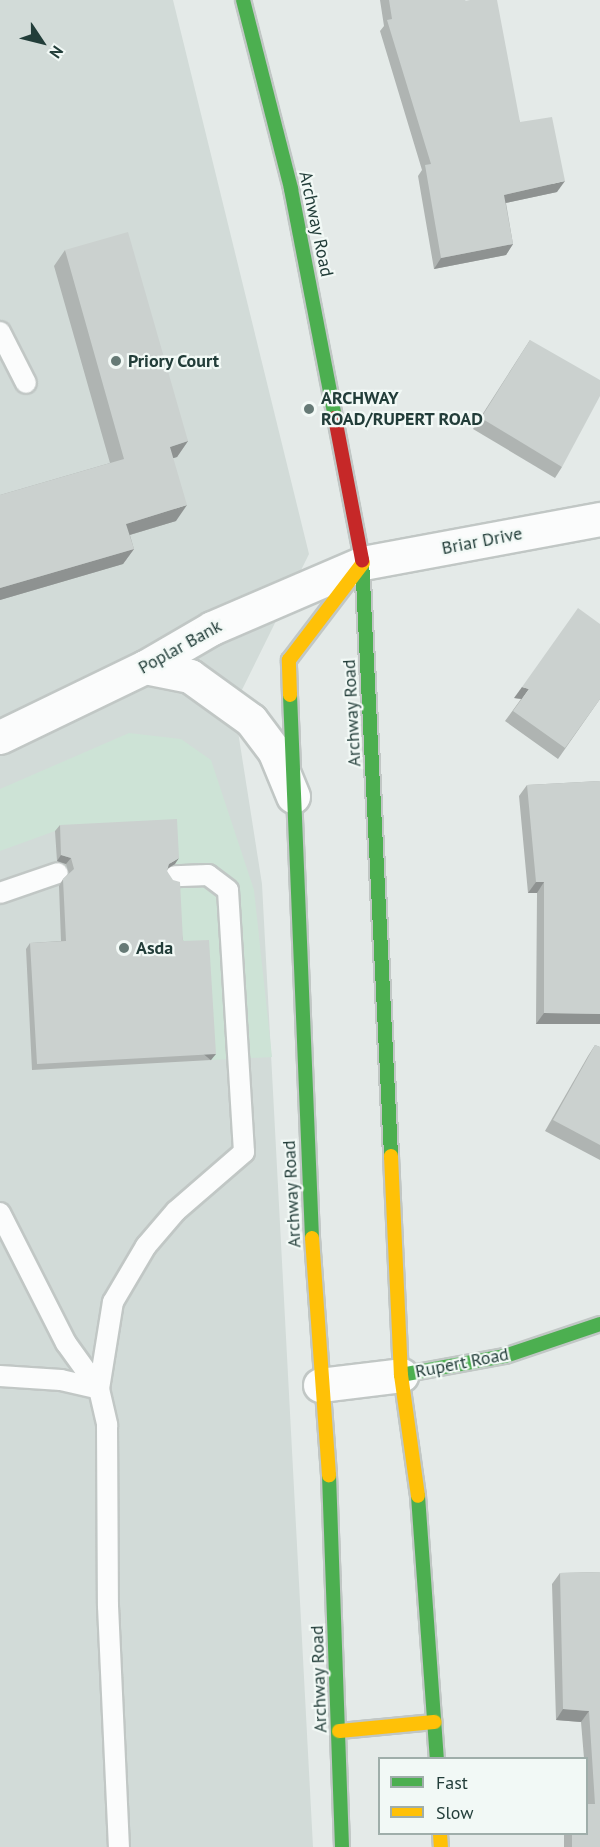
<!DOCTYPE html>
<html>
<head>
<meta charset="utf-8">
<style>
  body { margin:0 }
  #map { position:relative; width:600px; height:1847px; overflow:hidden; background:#e4eae8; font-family:"PT Sans",sans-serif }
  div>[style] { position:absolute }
  .built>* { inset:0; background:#d2dbd8 }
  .green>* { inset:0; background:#cde3d6 }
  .roads { filter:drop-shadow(2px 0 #c1c7c5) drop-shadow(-2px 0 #c1c7c5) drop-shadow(0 2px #c1c7c5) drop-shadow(0 -2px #c1c7c5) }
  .lane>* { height:20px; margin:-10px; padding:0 10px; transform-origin:10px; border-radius:10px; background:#fbfcfc }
  .street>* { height:33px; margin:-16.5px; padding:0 16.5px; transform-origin:16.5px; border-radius:16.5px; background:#fbfcfc }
  .fast>* { height:14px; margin:-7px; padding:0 7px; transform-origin:7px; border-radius:7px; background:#4caf50 }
  .slow>* { height:14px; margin:-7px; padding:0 7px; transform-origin:7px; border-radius:7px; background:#ffc107 }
  .jam>* { height:14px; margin:-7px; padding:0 7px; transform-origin:7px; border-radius:7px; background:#c62828 }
  .wall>* { inset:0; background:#afb4b2 }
  .shaded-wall>* { inset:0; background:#8e9291; transform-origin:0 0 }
  .building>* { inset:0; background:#cbd1cf }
  .dots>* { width:16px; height:16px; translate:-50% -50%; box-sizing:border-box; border:3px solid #f2f9f6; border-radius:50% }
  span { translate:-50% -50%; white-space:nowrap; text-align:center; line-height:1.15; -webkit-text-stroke:4.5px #f2f9f6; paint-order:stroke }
  .street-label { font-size:18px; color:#223d39 }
  .poi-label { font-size:18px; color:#223d39; font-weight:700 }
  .left { translate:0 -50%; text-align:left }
  .legend { position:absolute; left:378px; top:1757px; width:210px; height:78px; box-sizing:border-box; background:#f2f9f6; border:2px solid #9faeaa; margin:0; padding:8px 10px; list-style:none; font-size:18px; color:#223d39 }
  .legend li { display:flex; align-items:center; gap:12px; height:30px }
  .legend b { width:30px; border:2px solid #9faeaa }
  .north { position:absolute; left:12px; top:12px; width:60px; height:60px; -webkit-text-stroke:4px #f2f9f6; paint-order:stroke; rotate:125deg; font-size:16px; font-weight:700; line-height:24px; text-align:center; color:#223d39 }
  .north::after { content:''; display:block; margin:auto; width:21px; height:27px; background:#223d39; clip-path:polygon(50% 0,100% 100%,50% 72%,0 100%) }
</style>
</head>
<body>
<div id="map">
  <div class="built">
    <div style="clip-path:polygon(0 0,173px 0,309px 554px,234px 706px,262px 884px,313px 1847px,0 1847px)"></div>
  </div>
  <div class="green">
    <div style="clip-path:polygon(129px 733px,181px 739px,211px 760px,254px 890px,272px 1057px,211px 1060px,205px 946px,179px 947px,172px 825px,55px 831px,0 851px,0 789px)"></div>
  </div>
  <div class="roads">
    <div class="lane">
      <div style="left:0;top:332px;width:57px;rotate:63deg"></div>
      <div style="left:0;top:893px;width:61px;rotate:-19deg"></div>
      <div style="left:0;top:1213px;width:146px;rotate:63.1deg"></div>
      <div style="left:66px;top:1343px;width:57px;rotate:54.3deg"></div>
      <div style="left:0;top:1376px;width:61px;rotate:3.8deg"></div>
      <div style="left:61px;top:1380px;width:39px;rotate:13deg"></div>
      <div style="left:99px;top:1389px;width:37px;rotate:77deg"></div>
      <div style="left:107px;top:1425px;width:181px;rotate:89.7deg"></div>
      <div style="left:108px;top:1606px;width:241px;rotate:87.4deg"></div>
      <div style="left:99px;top:1389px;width:88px;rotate:-80.9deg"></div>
      <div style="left:113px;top:1302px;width:65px;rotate:-59.5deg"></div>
      <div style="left:146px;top:1246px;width:46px;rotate:-49.4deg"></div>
      <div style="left:176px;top:1211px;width:90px;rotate:-40.9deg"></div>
      <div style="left:244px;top:1152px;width:262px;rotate:-93.5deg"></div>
      <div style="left:228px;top:890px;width:25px;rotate:-143deg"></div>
      <div style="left:208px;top:875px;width:33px;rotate:178deg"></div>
    </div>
    <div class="street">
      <div style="left:145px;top:667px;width:46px;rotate:11.3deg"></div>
      <div style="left:190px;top:676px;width:75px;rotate:35.8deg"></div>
      <div style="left:251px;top:720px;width:38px;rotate:53deg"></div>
      <div style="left:274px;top:750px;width:50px;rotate:67.6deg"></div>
      <div style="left:0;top:737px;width:161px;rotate:-25.8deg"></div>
      <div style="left:145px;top:667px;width:78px;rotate:-30.2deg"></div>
      <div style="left:212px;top:628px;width:164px;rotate:-23.3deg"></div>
      <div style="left:363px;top:563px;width:241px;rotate:-10.5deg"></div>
      <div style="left:320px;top:1385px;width:82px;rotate:-7deg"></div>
    </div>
    <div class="fast">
      <div style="left:243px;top:0;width:195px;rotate:75.7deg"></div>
      <div style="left:291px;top:189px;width:233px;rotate:79.1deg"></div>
      <div style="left:362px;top:560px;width:597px;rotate:87.21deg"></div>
      <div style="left:290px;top:695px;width:543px;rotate:87.68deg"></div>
      <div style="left:401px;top:1375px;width:106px;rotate:-10.4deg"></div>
      <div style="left:505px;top:1356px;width:100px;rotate:-18.6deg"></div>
      <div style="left:329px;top:1475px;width:372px;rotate:88deg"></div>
      <div style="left:418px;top:1496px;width:263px;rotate:85.9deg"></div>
    </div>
    <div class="slow">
      <div style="left:290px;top:695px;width:35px;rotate:-92deg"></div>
      <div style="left:289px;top:660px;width:122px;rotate:-52.7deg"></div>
      <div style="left:391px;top:1156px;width:219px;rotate:87.4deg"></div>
      <div style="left:401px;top:1375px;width:122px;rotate:82deg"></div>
      <div style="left:312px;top:1238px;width:238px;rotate:85.9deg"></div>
      <div style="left:339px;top:1731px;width:96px;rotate:-5.4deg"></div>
      <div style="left:440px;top:1834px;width:13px;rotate:86deg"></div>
    </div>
    <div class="jam">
      <div style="left:335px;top:418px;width:145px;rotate:79.2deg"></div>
    </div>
  </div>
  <div class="wall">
    <div style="clip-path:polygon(380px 0,465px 0,520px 122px,557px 192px,506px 203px,513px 244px,506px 255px,434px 269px,418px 176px,422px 170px,380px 31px,384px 26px)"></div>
    <div style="clip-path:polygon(65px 250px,188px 441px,177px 457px,173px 458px,176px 521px,130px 535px,134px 549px,123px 564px,0 600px,0 495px,110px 463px,54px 266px)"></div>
    <div style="clip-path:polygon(530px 340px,562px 467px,555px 478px,473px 429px)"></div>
    <div style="clip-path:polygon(514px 698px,600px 699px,558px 759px,505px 721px,521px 699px)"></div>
    <div style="clip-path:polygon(600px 781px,600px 1024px,536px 1024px,537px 893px,528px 893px,519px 796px,527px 785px)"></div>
    <div style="clip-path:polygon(60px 825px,175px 864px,168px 868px,167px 871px,211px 1060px,32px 1070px,26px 949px,30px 943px,61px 941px,59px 886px,63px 879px,69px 873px,66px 864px,57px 861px,55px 831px)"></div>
    <div style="clip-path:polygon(595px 1045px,600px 1047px,600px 1160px,545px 1131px,588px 1056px)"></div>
    <div style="clip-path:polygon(600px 1572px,600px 1847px,564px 1847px,564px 1833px,586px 1833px,586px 1758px,584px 1758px,581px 1722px,556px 1720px,552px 1584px,560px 1573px)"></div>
  </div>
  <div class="shaded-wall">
    <div style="clip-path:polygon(565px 181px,557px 192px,496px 205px,504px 195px)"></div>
    <div style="clip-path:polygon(513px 244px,506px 255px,434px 269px,441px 258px)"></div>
    <div style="clip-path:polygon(188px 441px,177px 457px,160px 462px,170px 447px)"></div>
    <div style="clip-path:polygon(187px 505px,176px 521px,116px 539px,126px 524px)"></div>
    <div style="clip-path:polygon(134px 549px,123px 564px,0 600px,0 588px)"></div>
    <div style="clip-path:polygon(522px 687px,529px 689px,522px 699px,514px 698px)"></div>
    <div style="clip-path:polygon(61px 855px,71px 858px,66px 864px,57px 861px)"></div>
    <div style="clip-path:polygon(179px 858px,175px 864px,165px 870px,169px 864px)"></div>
    <div style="clip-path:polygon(536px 882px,544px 882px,537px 893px,528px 893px)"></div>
    <div style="clip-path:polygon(544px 1013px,600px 1014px,600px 1024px,536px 1024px)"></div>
    <div style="left:216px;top:1054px;width:8px;height:179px;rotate:130deg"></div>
    <div style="clip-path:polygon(563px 1709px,589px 1711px,581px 1722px,556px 1720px)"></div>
  </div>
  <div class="building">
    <div style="clip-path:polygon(389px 0,465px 0,465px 1px,470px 0,497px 0,520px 122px,552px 117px,565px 181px,504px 195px,513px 244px,441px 258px,425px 165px,431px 164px,387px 20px,392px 19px)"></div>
    <div style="clip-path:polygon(128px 232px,188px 441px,170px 447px,187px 505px,126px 524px,134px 549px,0 588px,0 495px,124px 459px,65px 250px)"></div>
    <div style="clip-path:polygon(530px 340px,600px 380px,600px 396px,562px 467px,481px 418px)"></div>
    <div style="clip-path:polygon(578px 608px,600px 624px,600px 699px,565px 748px,513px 711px,529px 689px,522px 687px)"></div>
    <div style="clip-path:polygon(600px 781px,600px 1014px,544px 1013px,544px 882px,536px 882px,527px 785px)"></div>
    <div style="clip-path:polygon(177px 819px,179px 858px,169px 864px,167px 871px,173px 880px,180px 882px,183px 941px,209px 940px,216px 1054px,37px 1064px,30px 943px,66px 941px,63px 879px,74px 869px,71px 858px,61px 855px,60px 825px)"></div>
    <div style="clip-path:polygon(595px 1045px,600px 1047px,600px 1145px,553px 1120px)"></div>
    <div style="clip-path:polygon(600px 1572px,600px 1847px,572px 1847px,572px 1833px,586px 1833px,586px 1804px,595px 1804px,589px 1711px,563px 1709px,560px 1573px)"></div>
  </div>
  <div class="dots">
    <div style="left:116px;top:361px;background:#667a76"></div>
    <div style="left:309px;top:409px;background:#667a76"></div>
    <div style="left:124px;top:948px;background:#667a76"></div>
  </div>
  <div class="street-label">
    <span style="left:316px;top:224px;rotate:78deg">Archway Road</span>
    <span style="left:482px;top:541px;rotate:-11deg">Briar Drive</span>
    <span style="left:180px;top:647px;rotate:-29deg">Poplar Bank</span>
    <span style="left:352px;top:713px;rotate:-93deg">Archway Road</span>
    <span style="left:292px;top:1194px;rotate:-93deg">Archway Road</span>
    <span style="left:462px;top:1363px;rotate:-11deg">Rupert Road</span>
    <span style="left:319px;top:1679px;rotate:-92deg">Archway Road</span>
  </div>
  <div class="poi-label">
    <span class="left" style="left:128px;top:361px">Priory Court</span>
    <span class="left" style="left:321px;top:409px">ARCHWAY<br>ROAD/RUPERT ROAD</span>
    <span class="left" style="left:136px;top:948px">Asda</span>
  </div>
  <ul class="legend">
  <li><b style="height:8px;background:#4caf50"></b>Fast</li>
  <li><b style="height:8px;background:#ffc107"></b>Slow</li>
  </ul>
  <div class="north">N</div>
</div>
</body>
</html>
